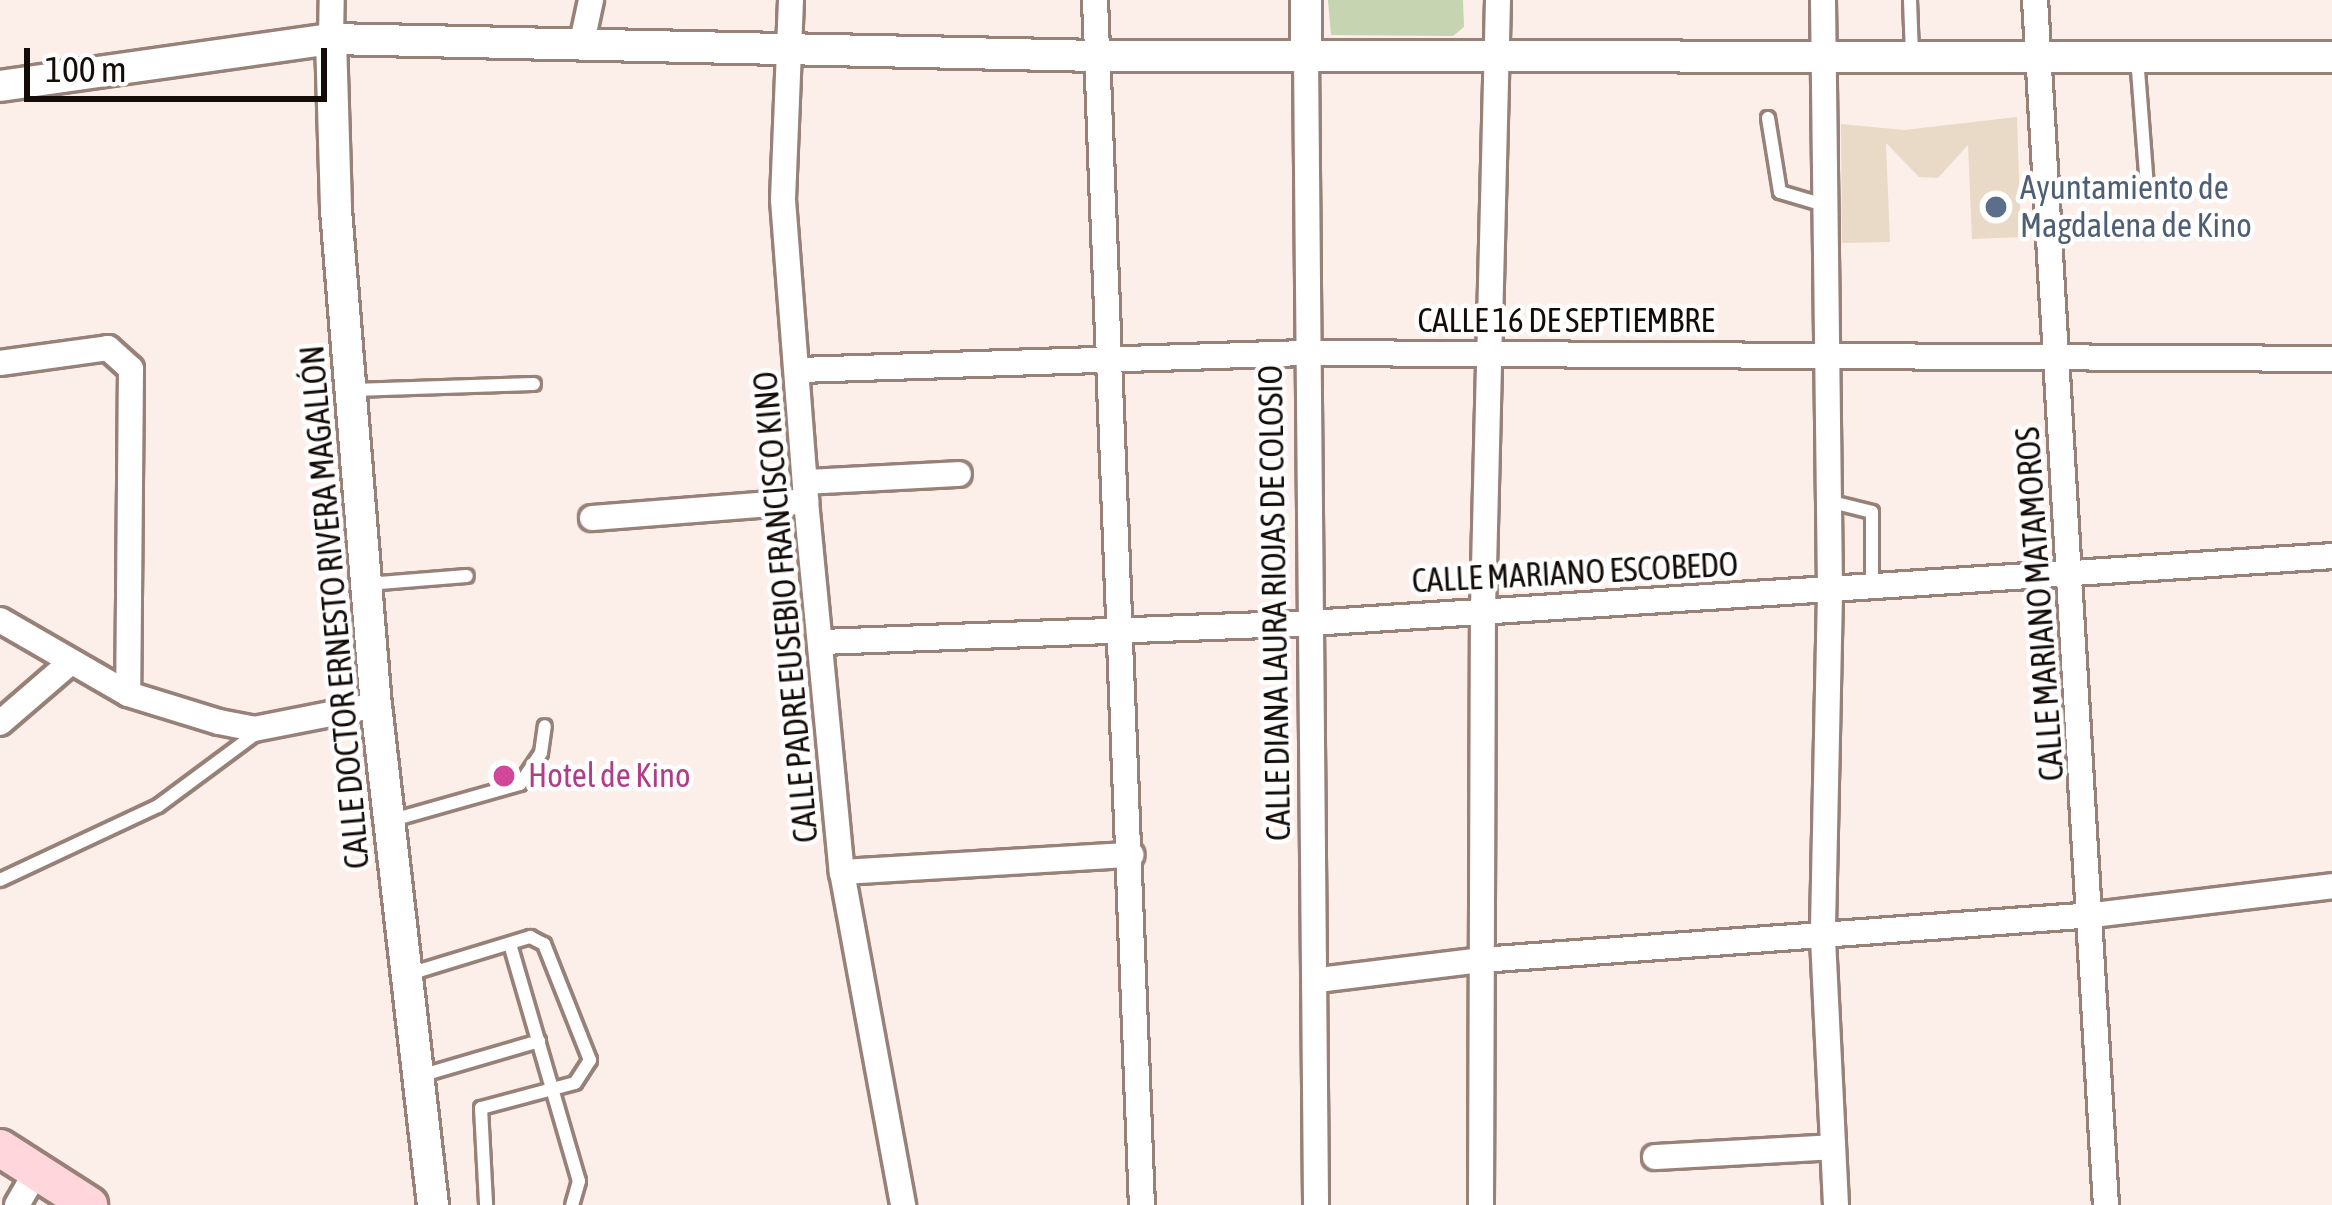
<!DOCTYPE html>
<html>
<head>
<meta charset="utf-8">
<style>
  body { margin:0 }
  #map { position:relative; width:2332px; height:1205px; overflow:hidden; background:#fceee8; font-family:"Asap Condensed",sans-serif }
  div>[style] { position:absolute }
  .green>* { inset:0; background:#c6d4b1 }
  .building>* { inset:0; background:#e8dac7 }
  .roads { filter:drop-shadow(3px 0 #978178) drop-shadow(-3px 0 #978178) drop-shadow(0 3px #978178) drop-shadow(0 -3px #978178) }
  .service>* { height:12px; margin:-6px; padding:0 6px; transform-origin:6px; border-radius:6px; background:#fff }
  .minor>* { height:24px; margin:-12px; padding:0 12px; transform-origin:12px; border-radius:12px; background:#fff }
  .tertiary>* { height:30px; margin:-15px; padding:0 15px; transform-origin:15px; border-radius:15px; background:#fff }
  .primary>* { height:36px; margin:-18px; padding:0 18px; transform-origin:18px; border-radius:18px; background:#fed6dc }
  .dots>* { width:33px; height:33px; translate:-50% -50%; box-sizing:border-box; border:6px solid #fff; border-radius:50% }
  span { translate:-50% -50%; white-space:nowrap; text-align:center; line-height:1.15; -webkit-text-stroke:9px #fff; paint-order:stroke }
  .service-label { font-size:33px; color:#4e5e75 }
  .left { translate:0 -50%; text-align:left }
  .street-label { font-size:33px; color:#130c08 }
  .hotel-label { font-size:33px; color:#b23c85 }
  .scale { position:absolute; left:24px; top:48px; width:303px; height:54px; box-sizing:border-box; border:6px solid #130c08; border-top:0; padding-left:15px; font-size:36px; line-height:42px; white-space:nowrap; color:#130c08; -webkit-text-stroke:9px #fff; paint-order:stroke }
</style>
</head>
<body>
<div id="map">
  <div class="green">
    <div style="clip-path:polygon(1328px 0,1463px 0,1464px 27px,1453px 36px,1331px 35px)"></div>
  </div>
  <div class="building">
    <div style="clip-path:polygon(2017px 117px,2021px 237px,1972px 239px,1968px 145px,1938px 178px,1919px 177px,1886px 143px,1890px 242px,1842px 243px,1841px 124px,1904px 130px)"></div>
  </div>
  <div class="roads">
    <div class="service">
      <div style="left:1910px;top:0;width:55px;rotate:87.9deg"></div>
      <div style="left:2137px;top:57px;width:129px;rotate:85.6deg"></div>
      <div style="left:1768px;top:118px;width:75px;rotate:80.8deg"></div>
      <div style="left:1780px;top:192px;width:46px;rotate:16.5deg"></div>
      <div style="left:352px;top:390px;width:182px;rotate:-1.9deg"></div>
      <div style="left:1828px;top:501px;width:45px;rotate:14deg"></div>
      <div style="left:1872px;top:512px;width:77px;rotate:90deg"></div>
      <div style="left:367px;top:584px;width:100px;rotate:-4.6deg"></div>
      <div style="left:389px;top:821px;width:136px;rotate:-15.8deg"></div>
      <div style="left:520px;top:784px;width:37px;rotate:-56deg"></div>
      <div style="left:541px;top:753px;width:27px;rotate:-82deg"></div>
      <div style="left:0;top:880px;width:174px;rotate:-25.1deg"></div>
      <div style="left:158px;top:806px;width:124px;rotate:-36.5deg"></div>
      <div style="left:510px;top:944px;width:247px;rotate:73.8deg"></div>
      <div style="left:579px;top:1181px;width:25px;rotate:106deg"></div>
      <div style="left:409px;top:974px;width:127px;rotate:-17deg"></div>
      <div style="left:530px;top:937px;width:16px;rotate:27deg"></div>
      <div style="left:544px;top:944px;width:125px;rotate:68.4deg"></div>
      <div style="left:590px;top:1060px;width:27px;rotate:123deg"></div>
      <div style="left:575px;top:1083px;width:97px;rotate:165.1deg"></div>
      <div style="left:481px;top:1108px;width:97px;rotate:87deg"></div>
      <div style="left:423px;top:1075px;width:121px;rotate:-16.3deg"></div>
    </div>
    <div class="minor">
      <div style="left:791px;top:0;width:200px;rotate:92.3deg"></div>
      <div style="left:783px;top:200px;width:302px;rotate:85.6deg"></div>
      <div style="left:806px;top:501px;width:373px;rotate:84.5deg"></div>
      <div style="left:842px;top:872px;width:339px;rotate:79.6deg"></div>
      <div style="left:1095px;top:0;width:1206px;rotate:87.77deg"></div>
      <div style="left:1823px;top:0;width:593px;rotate:89.32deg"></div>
      <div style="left:1830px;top:593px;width:346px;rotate:91.2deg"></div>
      <div style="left:1823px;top:939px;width:266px;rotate:87.2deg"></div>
      <div style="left:2035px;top:0;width:1207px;rotate:86.63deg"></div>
      <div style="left:331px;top:39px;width:39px;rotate:-89deg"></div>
      <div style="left:582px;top:42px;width:43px;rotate:-77.9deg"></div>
      <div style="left:1306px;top:54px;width:1151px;rotate:89.5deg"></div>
      <div style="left:0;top:363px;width:109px;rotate:-7.9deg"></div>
      <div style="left:108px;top:348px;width:31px;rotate:42deg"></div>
      <div style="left:131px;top:369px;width:325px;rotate:90.5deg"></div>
      <div style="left:800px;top:370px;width:505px;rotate:-1.93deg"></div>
      <div style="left:1305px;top:353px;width:1027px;rotate:0.33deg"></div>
      <div style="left:806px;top:482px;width:153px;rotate:-3deg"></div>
      <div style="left:592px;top:518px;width:215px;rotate:-4.5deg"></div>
      <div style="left:0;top:620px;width:148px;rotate:30deg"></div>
      <div style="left:128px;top:694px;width:95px;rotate:17.1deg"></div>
      <div style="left:219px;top:722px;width:36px;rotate:11deg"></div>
      <div style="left:254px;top:729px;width:124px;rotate:-11.1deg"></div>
      <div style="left:822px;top:642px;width:489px;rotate:-2.2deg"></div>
      <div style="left:1311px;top:623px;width:1023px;rotate:-3.75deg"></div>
      <div style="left:0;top:723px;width:94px;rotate:-40.7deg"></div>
      <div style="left:842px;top:872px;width:290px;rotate:-3.4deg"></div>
      <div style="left:1319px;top:980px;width:163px;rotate:-7deg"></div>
      <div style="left:1481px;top:960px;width:615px;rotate:-4.2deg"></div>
      <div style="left:2094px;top:915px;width:240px;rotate:-6.9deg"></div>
      <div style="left:1655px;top:1157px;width:178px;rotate:-3.2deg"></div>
      <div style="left:17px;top:1205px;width:38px;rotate:-60deg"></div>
      <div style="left:1481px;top:1205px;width:596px;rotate:-89.81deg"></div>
      <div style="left:1483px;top:609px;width:609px;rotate:-88.59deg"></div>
    </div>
    <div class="tertiary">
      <div style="left:1306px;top:0;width:54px;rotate:90deg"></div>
      <div style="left:331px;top:39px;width:171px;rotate:88.3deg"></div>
      <div style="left:336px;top:210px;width:497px;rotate:85.4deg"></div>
      <div style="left:376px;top:705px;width:503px;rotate:83.5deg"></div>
      <div style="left:0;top:86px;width:334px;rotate:-8.1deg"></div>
      <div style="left:331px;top:39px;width:765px;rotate:1.27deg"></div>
      <div style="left:1096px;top:56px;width:1236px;rotate:0.05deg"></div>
    </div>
    <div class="primary">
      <div style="left:0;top:1148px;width:106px;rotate:32.6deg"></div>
    </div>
  </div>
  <div class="dots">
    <div style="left:1996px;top:207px;background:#5c6f8a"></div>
    <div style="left:504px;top:776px;background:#d1479c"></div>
  </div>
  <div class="service-label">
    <span class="left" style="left:2020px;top:207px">Ayuntamiento de<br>Magdalena de Kino</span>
  </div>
  <div class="street-label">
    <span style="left:1566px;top:321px">CALLE 16 DE SEPTIEMBRE</span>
    <span style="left:1575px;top:573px;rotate:-3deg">CALLE MARIANO ESCOBEDO</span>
    <span style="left:1275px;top:603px;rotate:-91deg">CALLE DIANA LAURA RIOJAS DE COLOSIO</span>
    <span style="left:2040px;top:604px;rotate:-94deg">CALLE MARIANO MATAMOROS</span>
    <span style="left:335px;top:607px;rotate:-95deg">CALLE DOCTOR ERNESTO RIVERA MAGALLÓN</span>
    <span style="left:786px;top:607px;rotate:-95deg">CALLE PADRE EUSEBIO FRANCISCO KINO</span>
  </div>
  <div class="hotel-label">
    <span class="left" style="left:528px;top:776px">Hotel de Kino</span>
  </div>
  <div class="scale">100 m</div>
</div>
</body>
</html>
